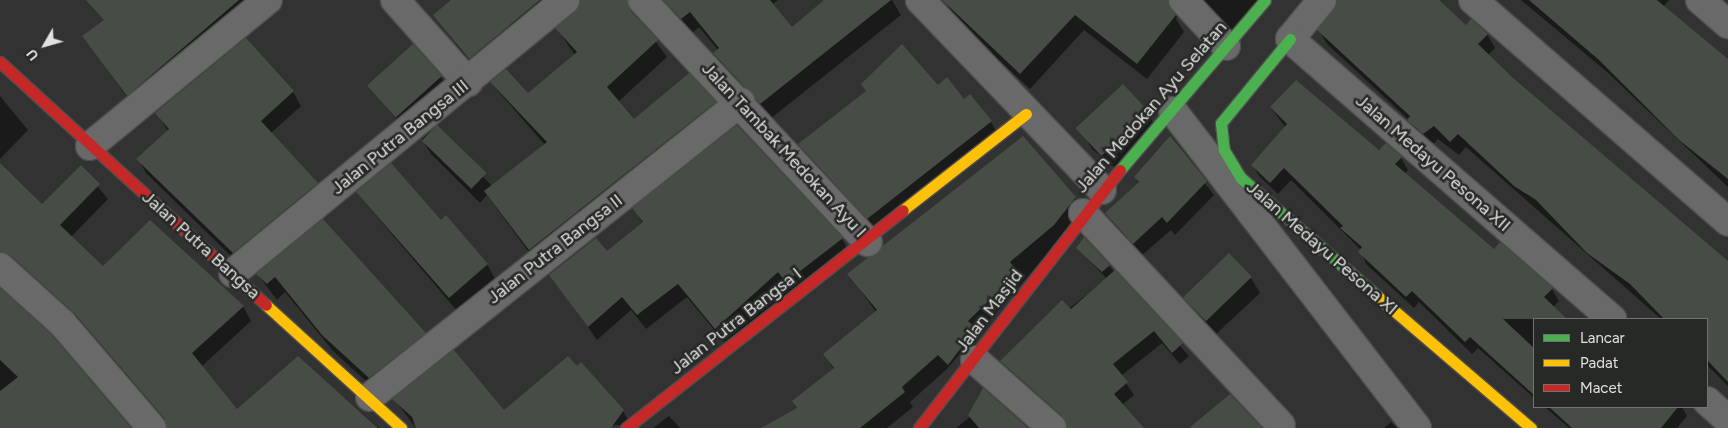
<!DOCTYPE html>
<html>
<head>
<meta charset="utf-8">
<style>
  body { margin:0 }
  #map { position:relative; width:1728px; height:428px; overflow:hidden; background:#313231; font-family:Figtree,sans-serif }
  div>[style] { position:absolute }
  .shadow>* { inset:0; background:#0007 }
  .building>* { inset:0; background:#454d44; transform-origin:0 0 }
  .roads { filter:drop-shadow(1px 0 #4e4f4d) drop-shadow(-1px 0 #4e4f4d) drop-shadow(0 1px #4e4f4d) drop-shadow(0 -1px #4e4f4d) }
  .street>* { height:28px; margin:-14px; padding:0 14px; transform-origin:14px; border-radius:14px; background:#686968 }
  .fast>* { height:11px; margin:-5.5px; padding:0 5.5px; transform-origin:5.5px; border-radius:5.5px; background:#4caf50 }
  .slow>* { height:11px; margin:-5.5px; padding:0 5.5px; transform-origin:5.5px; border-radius:5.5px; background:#ffc107 }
  .jam>* { height:11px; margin:-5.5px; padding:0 5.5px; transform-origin:5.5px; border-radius:5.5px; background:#c62828 }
  span { translate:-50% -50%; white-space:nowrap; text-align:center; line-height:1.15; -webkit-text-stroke:5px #272927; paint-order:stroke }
  .street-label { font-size:18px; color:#e1e2e0 }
  .legend { position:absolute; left:1533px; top:318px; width:175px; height:90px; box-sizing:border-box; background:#272927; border:1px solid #717371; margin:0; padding:6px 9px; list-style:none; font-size:15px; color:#e1e2e0 }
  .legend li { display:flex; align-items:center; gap:10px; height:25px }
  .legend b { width:25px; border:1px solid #717371 }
  .north { position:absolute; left:20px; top:20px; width:50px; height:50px; -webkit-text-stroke:4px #272927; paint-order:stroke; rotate:232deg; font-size:14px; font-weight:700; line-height:20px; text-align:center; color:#e1e2e0 }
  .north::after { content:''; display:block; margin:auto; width:18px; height:22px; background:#e1e2e0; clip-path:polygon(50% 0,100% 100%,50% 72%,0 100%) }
</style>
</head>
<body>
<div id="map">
  <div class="shadow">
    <div style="clip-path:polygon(134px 0,263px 0,136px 110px,84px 36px)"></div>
    <div style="clip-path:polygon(453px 0,625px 0,667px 57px,618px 102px,634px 121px,715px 103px,724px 119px,539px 266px,487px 195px,480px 203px,431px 154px,422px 139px,437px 127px,492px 186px,545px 145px,491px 83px,528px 95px,575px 55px,557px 29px,576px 12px,580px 1px,565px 3px,479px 74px,435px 16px)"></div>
    <div style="clip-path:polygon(653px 0,778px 0,773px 4px,792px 29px,826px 0,892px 0,901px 15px,770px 119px,723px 69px,714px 53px,718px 50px,699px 27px,691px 34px)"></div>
    <div style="clip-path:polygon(954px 0,1260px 0,1231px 33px,1182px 4px,1176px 19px,1184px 32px,1147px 79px,1084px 30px,1030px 89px,957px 21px,948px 6px)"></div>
    <div style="clip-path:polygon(1339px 0,1437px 0,1467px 26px,1487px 34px,1495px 48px,1488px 55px,1512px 79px,1728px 263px,1728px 386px,1707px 365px,1707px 319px,1661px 319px,1466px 147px,1459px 155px,1438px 139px,1431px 147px,1416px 134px,1409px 120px,1327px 44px,1319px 30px)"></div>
    <div style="clip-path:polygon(1521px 0,1669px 0,1663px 7px,1728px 64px,1728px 187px,1607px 72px)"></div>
    <div style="clip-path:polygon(441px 77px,449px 91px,407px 131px,367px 84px)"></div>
    <div style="clip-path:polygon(293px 92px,301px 106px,271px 133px,325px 198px,241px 266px,146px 173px,138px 159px,168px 131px,157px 113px)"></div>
    <div style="clip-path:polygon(0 96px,28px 130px,0 159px)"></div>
    <div style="clip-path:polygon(964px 101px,991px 122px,1000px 138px,877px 234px,799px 144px)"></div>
    <div style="clip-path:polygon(1271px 108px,1401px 158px,1408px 170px,1404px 174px,1494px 251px,1552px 289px,1559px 301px,1553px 307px,1565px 319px,1534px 319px,1534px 398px,1478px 348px,1472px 354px,1419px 302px,1414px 308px,1366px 264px,1361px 250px,1291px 180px,1278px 194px,1259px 176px,1252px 164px,1286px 128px)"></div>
    <div style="clip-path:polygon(1148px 113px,1156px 128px,1119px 171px,1092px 149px,1083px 134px)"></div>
    <div style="clip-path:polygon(1170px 138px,1214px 195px,1175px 235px,1171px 230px,1141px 256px,1106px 214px,1139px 184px,1135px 178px)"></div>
    <div style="clip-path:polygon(0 165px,42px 206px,81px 166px,108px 199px,71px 237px,103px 268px,243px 306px,251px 321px,201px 367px,237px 411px,298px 357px,379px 428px,167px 428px,82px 326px,0 269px)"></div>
    <div style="clip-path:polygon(357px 193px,441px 222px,487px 264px,495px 279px,458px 312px)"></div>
    <div style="clip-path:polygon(1075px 198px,1084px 212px,947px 369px,910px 402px,913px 407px,887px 428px,764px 428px,797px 409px,793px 402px,834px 370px,824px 354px,876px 312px,849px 274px)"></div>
    <div style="clip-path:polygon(634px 209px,842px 239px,850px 253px,724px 342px,687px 297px,646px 329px,631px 310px,597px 340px,551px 275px,606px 253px,643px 224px)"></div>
    <div style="clip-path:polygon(323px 221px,434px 349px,379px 393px,333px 351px,285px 292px,277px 300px,258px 275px)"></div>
    <div style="clip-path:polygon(1078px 248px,1109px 266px,1189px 356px,1180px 364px,1162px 343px,1121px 376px,1134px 395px,1122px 405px,1143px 428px,1068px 428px,1008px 373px,1001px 361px,1107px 279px)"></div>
    <div style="clip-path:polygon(1251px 278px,1260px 293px,1215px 335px,1185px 298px)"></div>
    <div style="clip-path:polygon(0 290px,130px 428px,0 428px)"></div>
    <div style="clip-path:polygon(984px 390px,1027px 428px,956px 428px,970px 417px)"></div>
    <div style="clip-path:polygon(394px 399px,504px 412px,623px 411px,631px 425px,416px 428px)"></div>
    <div style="clip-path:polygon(1545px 407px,1682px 407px,1687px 416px,1677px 428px,1569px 428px)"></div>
    <div style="clip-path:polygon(669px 416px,680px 428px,653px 428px)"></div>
    <div style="clip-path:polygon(1391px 422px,1397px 428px,1384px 428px)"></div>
  </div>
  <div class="building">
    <div style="clip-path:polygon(86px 0,239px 0,127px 96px,82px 36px,104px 20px)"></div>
    <div style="clip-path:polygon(451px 0,540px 0,469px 59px,433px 15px)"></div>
    <div style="clip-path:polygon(580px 0,627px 0,631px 11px,658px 40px,607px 87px,634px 119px,689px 73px,716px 102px,529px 250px,484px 191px,547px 142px,490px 82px,506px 69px,528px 93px,577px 52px,555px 28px,575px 12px)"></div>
    <div style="clip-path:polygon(663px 0,770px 0,792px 27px,824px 0,891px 0,760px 104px,713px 53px,719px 48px,690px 12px,681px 19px)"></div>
    <div style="clip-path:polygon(942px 0,1168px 0,1176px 15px,1137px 64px,1075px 15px,1020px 74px)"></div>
    <div style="clip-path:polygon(1337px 0,1439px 0,1466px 25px,1471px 19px,1488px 34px,1478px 44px,1513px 78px,1728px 261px,1728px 382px,1707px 360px,1707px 319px,1664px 319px,1630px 284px,1587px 253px,1536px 200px,1514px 186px,1458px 134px,1450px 142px,1434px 126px,1423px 134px,1407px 120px,1410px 116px,1317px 30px)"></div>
    <div style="clip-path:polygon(1529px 0,1657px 0,1728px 59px,1728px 179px,1679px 140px,1599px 60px)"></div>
    <div style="clip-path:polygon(246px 38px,294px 91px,261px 121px,318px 183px,233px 253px,136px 159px,169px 129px,155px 113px)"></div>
    <div style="left:413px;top:44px;width:43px;height:62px;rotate:48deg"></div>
    <div style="clip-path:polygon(902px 44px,938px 85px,947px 77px,964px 99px,970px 94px,992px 121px,867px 219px,798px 144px,866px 91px,861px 84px)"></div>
    <div style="clip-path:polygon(1296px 80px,1379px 150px,1386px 143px,1402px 157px,1395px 164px,1494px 249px,1500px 242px,1553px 288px,1544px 297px,1567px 319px,1503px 319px,1534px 348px,1534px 395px,1470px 337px,1465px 342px,1412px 291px,1406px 297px,1389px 281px,1358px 252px,1362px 247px,1340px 228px,1343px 226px,1284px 168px,1270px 183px,1251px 165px,1287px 124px,1270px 107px)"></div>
    <div style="left:1123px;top:84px;width:38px;height:65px;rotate:47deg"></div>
    <div style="left:437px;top:125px;width:69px;height:22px;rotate:44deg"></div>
    <div style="clip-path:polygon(737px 125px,843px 238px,786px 282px,778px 272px,715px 329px,678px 284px,637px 315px,622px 297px,588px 327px,549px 275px,596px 238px,607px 251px,643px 222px,632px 208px)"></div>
    <div style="clip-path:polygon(1023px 136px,1076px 197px,1054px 225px,1010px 262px,1018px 272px,968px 321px,976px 328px,948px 365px,938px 355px,902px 387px,905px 392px,860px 428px,761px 428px,797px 408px,792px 401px,834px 368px,823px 354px,877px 310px,847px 274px)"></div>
    <div style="clip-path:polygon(1170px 136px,1207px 181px,1167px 223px,1162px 217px,1133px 244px,1105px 213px,1139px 182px,1134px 177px)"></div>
    <div style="clip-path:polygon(0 163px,42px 204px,81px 165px,100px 184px,60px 225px,103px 266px,150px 220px,244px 306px,192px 353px,237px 409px,298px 356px,378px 428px,167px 428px,164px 418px,74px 313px,10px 255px,0 252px)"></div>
    <div style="clip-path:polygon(391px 163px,441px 220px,446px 215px,488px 264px,449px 298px,356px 192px)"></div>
    <div style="clip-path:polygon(323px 219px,426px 333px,369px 378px,322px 335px,275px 277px,267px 284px,256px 274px)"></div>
    <div style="clip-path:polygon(1084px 237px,1110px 265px,1102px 272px,1076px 248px)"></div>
    <div style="left:1229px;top:253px;width:33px;height:64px;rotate:46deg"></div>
    <div style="clip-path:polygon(1115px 270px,1183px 343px,1172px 353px,1154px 331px,1113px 364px,1128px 382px,1114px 394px,1144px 428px,1067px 428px,1062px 416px,1000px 361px,1062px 300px,1071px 309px)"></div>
    <div style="clip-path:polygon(0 288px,51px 334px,131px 428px,0 428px,0 391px,18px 377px,0 360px)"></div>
    <div style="clip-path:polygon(454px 350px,504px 410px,568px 356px,577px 366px,581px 362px,624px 410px,611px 428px,416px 428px,412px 417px,392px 399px)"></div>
    <div style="clip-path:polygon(983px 388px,1028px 428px,979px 428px,968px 415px)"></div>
    <div style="clip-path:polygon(1230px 394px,1262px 428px,1189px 428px)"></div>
    <div style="clip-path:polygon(1549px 407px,1678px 407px,1661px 428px,1572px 428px)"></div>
  </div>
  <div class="roads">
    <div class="street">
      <div style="left:395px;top:0;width:110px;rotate:48.3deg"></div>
      <div style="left:642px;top:0;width:331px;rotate:47deg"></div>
      <div style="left:920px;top:0;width:263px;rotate:46.2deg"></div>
      <div style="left:1183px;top:0;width:63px;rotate:46.9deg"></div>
      <div style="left:1322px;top:0;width:50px;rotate:129.4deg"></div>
      <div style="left:1290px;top:39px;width:427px;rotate:41deg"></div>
      <div style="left:1473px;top:0;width:338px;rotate:41deg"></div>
      <div style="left:1700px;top:0;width:37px;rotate:41deg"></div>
      <div style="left:1173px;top:111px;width:400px;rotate:52.4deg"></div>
      <div style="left:90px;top:146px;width:230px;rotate:-39.4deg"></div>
      <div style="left:1083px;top:213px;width:290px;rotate:47deg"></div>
      <div style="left:0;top:267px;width:84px;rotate:42.1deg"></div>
      <div style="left:62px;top:323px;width:138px;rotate:49.4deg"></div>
      <div style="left:233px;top:273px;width:430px;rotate:-39.4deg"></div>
      <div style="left:975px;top:360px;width:103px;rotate:41.4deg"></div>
      <div style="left:370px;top:397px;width:474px;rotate:-38.5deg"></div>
      <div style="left:1707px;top:401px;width:24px;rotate:42deg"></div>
      <div style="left:1725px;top:417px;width:4px;rotate:-45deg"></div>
    </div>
    <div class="fast">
      <div style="left:1290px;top:39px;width:109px;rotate:129.4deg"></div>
      <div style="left:1221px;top:123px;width:27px;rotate:84deg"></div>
      <div style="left:1224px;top:150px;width:33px;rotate:59deg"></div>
      <div style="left:1241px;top:178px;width:180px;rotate:40.9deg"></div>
      <div style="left:1120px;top:170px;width:223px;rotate:-49.5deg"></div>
    </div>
    <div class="slow">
      <div style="left:903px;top:210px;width:156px;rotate:-38deg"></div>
      <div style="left:1377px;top:296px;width:203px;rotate:40.6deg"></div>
      <div style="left:266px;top:305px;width:183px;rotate:42.3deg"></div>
    </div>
    <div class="jam">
      <div style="left:0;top:62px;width:360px;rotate:42.4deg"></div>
      <div style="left:626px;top:428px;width:352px;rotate:-38.2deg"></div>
      <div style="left:919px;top:428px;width:327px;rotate:-52.1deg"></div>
    </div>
  </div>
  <div class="street-label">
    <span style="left:1151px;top:107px;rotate:-49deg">Jalan Medokan Ayu Selatan</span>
    <span style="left:400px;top:137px;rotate:-39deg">Jalan Putra Bangsa III</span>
    <span style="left:784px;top:150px;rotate:47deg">Jalan Tambak Medokan Ayu I</span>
    <span style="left:1433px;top:163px;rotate:41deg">Jalan Medayu Pesona XII</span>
    <span style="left:201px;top:245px;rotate:42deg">Jalan Putra Bangsa</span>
    <span style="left:1322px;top:248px;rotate:41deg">Jalan Medayu Pesona XI</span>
    <span style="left:555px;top:249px;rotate:-38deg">Jalan Putra Bangsa II</span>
    <span style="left:989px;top:311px;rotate:-53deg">Jalan Masjid</span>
    <span style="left:736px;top:321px;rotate:-38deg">Jalan Putra Bangsa I</span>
  </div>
  <ul class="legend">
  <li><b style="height:6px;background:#4caf50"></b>Lancar</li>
  <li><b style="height:6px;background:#ffc107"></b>Padat</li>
  <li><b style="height:6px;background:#c62828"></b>Macet</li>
  </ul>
  <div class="north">U</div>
</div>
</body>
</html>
